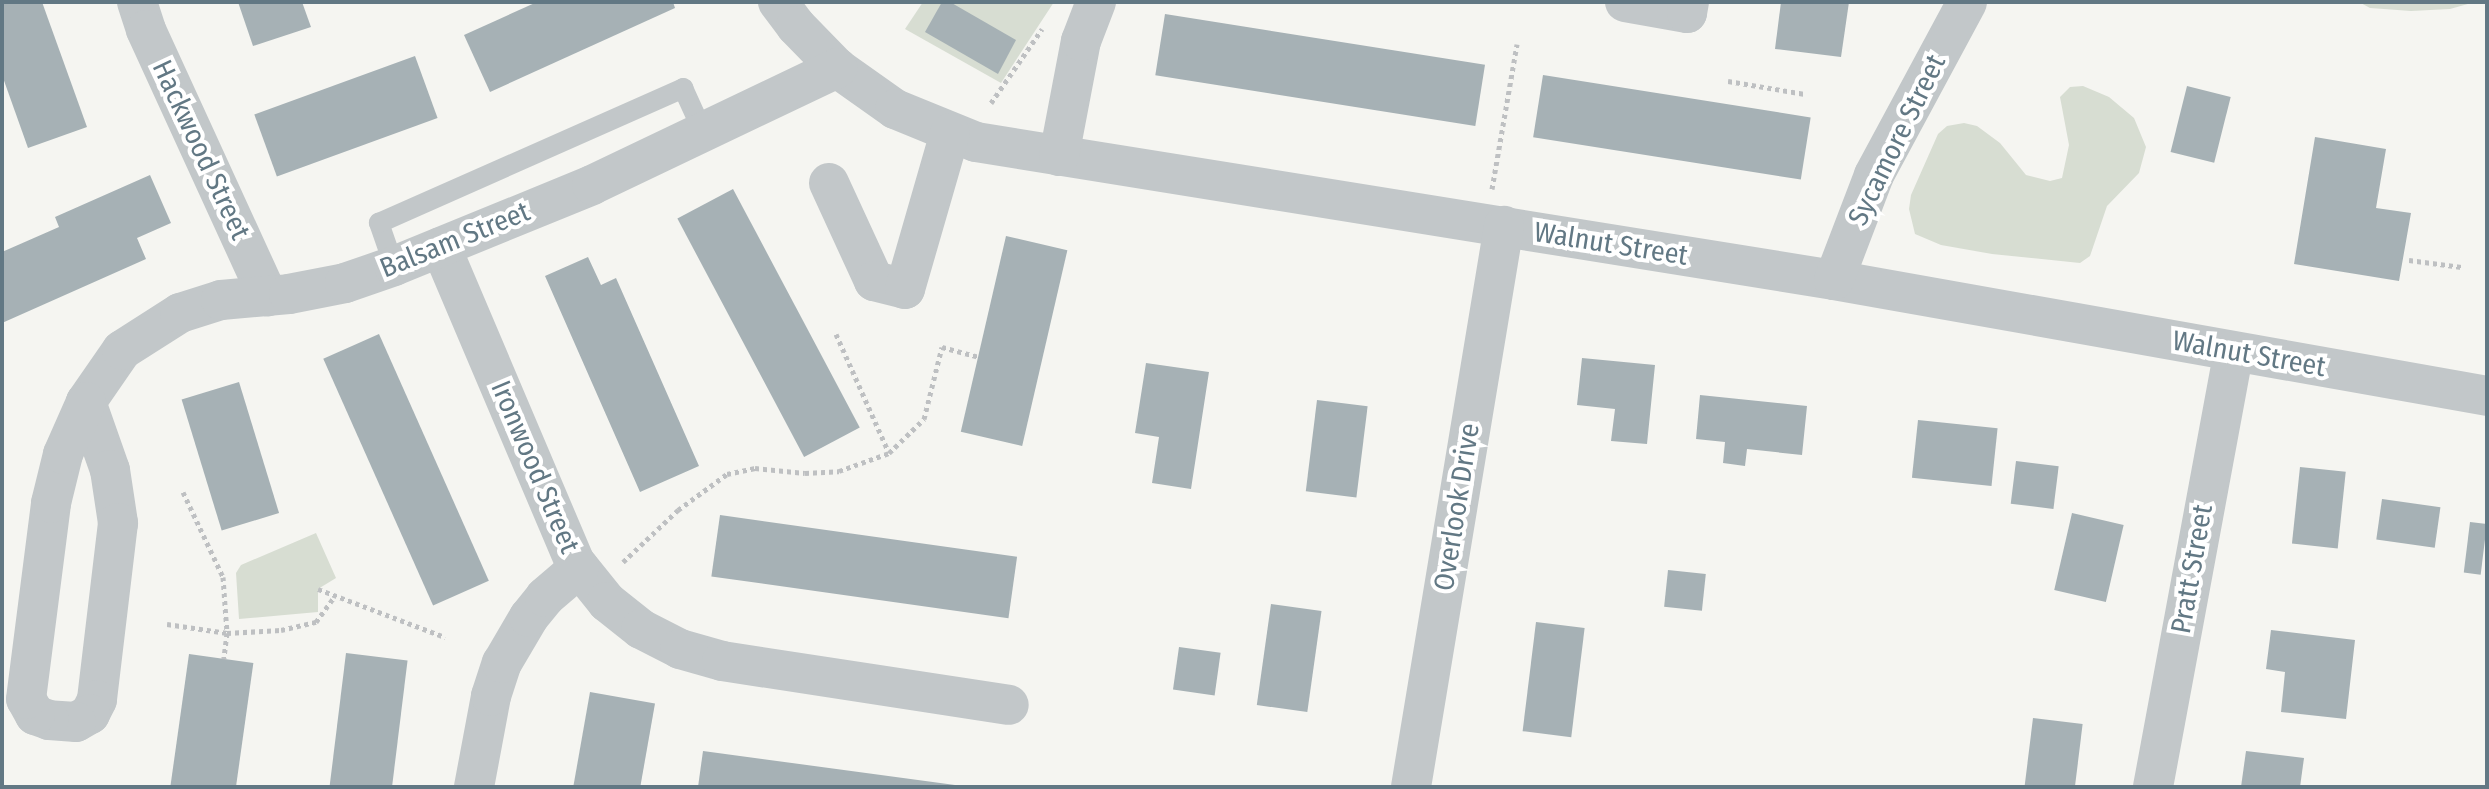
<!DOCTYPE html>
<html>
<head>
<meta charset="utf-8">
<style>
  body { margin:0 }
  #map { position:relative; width:2489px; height:789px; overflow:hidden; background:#f5f5f1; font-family:"Fira Sans Condensed",sans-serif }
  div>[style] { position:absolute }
  .green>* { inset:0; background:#d7ddd2 }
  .building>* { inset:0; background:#a6b1b5; transform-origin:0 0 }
  .path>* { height:5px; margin-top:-2.5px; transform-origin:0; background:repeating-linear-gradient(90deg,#bec0c2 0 4px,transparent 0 8px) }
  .service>* { height:20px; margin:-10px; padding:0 10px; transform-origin:10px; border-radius:10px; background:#c2c7c9 }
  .minor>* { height:40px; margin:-20px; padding:0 20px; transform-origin:20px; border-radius:20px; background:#c2c7c9 }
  span { translate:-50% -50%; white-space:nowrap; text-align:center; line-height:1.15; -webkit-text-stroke:8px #fff; paint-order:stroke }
  .street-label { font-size:28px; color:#627884 }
  .frame { position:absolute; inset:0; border:4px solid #627884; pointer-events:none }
</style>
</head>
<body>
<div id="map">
  <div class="green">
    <div style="clip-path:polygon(923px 2px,1054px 2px,1001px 83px,905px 29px)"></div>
    <div style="clip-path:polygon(2359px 2px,2475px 2px,2450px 9px,2411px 11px,2370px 8px)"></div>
    <div style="clip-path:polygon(2083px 86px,2109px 97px,2134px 118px,2146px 147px,2139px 173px,2107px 206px,2090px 256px,2080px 263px,1992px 254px,1941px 245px,1915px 234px,1909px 209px,1911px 195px,1938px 134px,1947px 126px,1964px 123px,1977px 126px,2000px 143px,2026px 175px,2050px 181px,2062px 178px,2069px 145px,2060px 97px,2070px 87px)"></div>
    <div style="clip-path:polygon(316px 533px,336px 578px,318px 589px,318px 612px,239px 619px,236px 573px,241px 565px)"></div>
  </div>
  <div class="building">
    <div style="clip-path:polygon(2px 2px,42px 2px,87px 127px,28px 148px,2px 75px)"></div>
    <div style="clip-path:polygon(238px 2px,302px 2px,311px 27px,253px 46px)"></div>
    <div style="clip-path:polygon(537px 2px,673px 2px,675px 8px,490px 92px,464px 35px)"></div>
    <div style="clip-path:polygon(942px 2px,950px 2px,1016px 40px,998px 74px,925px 32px)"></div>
    <div style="clip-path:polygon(1781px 2px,1849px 2px,1841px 57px,1775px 49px)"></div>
    <div style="left:1165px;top:14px;width:324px;height:62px;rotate:9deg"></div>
    <div style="left:415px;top:56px;width:66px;height:171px;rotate:70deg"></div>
    <div style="left:1543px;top:75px;width:271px;height:63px;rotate:9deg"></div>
    <div style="left:2187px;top:86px;width:45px;height:68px;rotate:14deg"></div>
    <div style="clip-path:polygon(2315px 137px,2386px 149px,2376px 208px,2411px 213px,2399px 281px,2294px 264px)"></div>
    <div style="clip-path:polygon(150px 175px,171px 223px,137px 238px,146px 259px,2px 323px,2px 252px,59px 227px,55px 217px)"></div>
    <div style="left:733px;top:189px;width:270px;height:63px;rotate:62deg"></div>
    <div style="left:1006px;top:236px;width:63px;height:201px;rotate:13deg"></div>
    <div style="clip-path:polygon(588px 257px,601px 285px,616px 278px,699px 466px,640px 492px,545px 276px)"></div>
    <div style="left:379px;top:334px;width:270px;height:61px;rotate:66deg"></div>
    <div style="clip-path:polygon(1582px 358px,1655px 365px,1647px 444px,1611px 441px,1615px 409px,1577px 405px)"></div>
    <div style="clip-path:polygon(1146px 363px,1209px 372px,1191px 489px,1152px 483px,1159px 437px,1135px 433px)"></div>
    <div style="left:239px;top:382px;width:137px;height:60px;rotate:73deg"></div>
    <div style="clip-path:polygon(1700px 395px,1807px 406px,1802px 455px,1747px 449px,1745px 466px,1723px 463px,1725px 442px,1696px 439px)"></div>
    <div style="left:1317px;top:400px;width:51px;height:92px;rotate:7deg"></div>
    <div style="left:1918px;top:420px;width:80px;height:58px;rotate:6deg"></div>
    <div style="left:2016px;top:461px;width:43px;height:43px;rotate:7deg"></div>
    <div style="left:2300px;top:467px;width:46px;height:77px;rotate:6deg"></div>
    <div style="left:2382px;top:499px;width:59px;height:41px;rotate:8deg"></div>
    <div style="left:2072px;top:513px;width:53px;height:79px;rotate:13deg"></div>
    <div style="left:720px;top:515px;width:300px;height:62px;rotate:8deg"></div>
    <div style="left:2470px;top:522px;width:17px;height:51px;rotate:7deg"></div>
    <div style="left:1668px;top:570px;width:38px;height:37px;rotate:6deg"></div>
    <div style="left:1271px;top:604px;width:51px;height:102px;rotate:8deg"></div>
    <div style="left:1536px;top:622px;width:49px;height:110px;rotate:7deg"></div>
    <div style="clip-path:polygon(2271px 630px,2355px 640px,2346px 719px,2281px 712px,2285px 672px,2266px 669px)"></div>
    <div style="left:1179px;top:647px;width:42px;height:43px;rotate:8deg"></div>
    <div style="left:346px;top:653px;width:62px;height:135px;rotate:7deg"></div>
    <div style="left:189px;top:654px;width:65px;height:134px;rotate:8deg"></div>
    <div style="left:590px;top:692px;width:66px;height:97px;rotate:10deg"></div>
    <div style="left:2033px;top:718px;width:50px;height:69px;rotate:7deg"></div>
    <div style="clip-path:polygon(703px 751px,955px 785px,955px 787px,698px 787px)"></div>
    <div style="clip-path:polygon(2246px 751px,2304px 758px,2300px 787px,2241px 787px)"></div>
  </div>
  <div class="path">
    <div style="left:1728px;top:81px;width:78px;rotate:9.6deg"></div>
    <div style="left:991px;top:103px;width:90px;rotate:-55.4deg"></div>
    <div style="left:1492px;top:189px;width:147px;rotate:-80.2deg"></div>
    <div style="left:2409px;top:260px;width:53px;rotate:7.5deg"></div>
    <div style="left:836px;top:334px;width:130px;rotate:66deg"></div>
    <div style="left:183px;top:492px;width:94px;rotate:64.8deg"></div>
    <div style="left:223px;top:577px;width:56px;rotate:85.9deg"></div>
    <div style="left:227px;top:633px;width:26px;rotate:97deg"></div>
    <div style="left:623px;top:562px;width:76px;rotate:-43.4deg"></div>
    <div style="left:678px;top:510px;width:61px;rotate:-36.3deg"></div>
    <div style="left:727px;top:474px;width:29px;rotate:-12deg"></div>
    <div style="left:755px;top:468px;width:50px;rotate:5.7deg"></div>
    <div style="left:805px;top:473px;width:34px;rotate:-3deg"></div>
    <div style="left:839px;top:471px;width:53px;rotate:-19.8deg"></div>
    <div style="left:889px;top:453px;width:49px;rotate:-44.2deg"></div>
    <div style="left:924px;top:419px;width:74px;rotate:-76deg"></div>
    <div style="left:942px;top:347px;width:38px;rotate:15deg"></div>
    <div style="left:318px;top:589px;width:136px;rotate:20.7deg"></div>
    <div style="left:167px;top:624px;width:61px;rotate:8.5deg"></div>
    <div style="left:227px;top:633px;width:54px;rotate:-3.2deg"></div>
    <div style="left:281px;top:630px;width:36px;rotate:-13deg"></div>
    <div style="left:316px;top:622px;width:32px;rotate:-54deg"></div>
  </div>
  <div class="service">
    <div style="left:394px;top:266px;width:46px;rotate:-109.2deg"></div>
    <div style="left:379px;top:223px;width:333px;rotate:-23.9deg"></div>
    <div style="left:683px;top:88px;width:48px;rotate:65.6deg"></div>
  </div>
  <div class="minor">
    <div style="left:137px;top:2px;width:29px;rotate:72deg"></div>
    <div style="left:146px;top:30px;width:293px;rotate:65.4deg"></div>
    <div style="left:778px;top:2px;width:30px;rotate:53deg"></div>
    <div style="left:796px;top:26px;width:59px;rotate:45.7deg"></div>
    <div style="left:837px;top:68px;width:71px;rotate:35.3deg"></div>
    <div style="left:895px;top:109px;width:87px;rotate:22.2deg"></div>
    <div style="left:976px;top:142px;width:869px;rotate:9.14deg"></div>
    <div style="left:1834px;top:280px;width:663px;rotate:10.07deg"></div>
    <div style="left:1625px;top:2px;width:63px;rotate:10.1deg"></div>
    <div style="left:1687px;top:13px;width:11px;rotate:-80deg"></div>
    <div style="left:1059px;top:156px;width:117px;rotate:-79.2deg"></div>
    <div style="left:1081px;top:41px;width:42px;rotate:-69deg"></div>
    <div style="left:829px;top:183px;width:108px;rotate:65.3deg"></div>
    <div style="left:874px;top:281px;width:32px;rotate:14deg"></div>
    <div style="left:905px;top:289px;width:162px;rotate:-73.9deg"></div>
    <div style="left:441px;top:247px;width:341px;rotate:67deg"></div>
    <div style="left:574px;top:561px;width:53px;rotate:51.2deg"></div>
    <div style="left:607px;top:602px;width:43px;rotate:38.5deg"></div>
    <div style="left:641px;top:629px;width:44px;rotate:27.1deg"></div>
    <div style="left:680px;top:649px;width:44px;rotate:15.9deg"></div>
    <div style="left:722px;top:661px;width:290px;rotate:8.7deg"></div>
    <div style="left:1834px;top:280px;width:112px;rotate:-69.1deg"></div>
    <div style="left:1874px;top:175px;width:196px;rotate:-61.7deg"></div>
    <div style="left:86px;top:402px;width:63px;rotate:-55.3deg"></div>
    <div style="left:122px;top:350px;width:69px;rotate:-32.5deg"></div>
    <div style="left:180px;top:313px;width:43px;rotate:-17.6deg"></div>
    <div style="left:221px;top:300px;width:68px;rotate:-5deg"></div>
    <div style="left:289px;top:294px;width:57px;rotate:-11.1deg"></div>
    <div style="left:345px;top:283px;width:52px;rotate:-19.1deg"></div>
    <div style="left:394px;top:266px;width:214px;rotate:-22.2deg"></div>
    <div style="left:592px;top:185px;width:272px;rotate:-25.5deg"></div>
    <div style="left:86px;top:402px;width:72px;rotate:70.6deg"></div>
    <div style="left:110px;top:470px;width:54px;rotate:81.4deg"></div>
    <div style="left:118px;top:523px;width:178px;rotate:96.8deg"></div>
    <div style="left:97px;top:700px;width:16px;rotate:117deg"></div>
    <div style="left:90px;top:714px;width:16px;rotate:150deg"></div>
    <div style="left:76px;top:722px;width:27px;rotate:-176deg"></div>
    <div style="left:49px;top:720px;width:15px;rotate:-160deg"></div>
    <div style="left:35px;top:715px;width:18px;rotate:-119deg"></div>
    <div style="left:26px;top:699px;width:198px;rotate:-82.7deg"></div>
    <div style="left:51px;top:503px;width:50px;rotate:-76.2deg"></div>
    <div style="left:63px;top:454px;width:57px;rotate:-66.1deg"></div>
    <div style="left:474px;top:787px;width:93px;rotate:-79.4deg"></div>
    <div style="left:491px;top:696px;width:35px;rotate:-72deg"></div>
    <div style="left:502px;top:663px;width:53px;rotate:-59.6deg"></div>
    <div style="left:529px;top:617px;width:26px;rotate:-51deg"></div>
    <div style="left:545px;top:597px;width:45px;rotate:-40.5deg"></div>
    <div style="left:1411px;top:787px;width:569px;rotate:-80.59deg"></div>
    <div style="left:2153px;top:787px;width:442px;rotate:-79.5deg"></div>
  </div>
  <div class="street-label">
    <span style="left:1897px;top:140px;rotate:-64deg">Sycamore Street</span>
    <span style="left:201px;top:150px;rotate:65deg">Hackwood Street</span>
    <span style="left:455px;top:240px;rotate:-22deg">Balsam Street</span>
    <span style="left:1611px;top:244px;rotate:9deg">Walnut Street</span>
    <span style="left:2249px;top:354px;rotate:10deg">Walnut Street</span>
    <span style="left:535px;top:467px;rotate:67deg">Ironwood Street</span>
    <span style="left:1457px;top:507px;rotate:-81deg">Overlook Drive</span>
    <span style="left:2192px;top:569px;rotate:-80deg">Pratt Street</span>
  </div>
  <div class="frame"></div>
</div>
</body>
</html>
